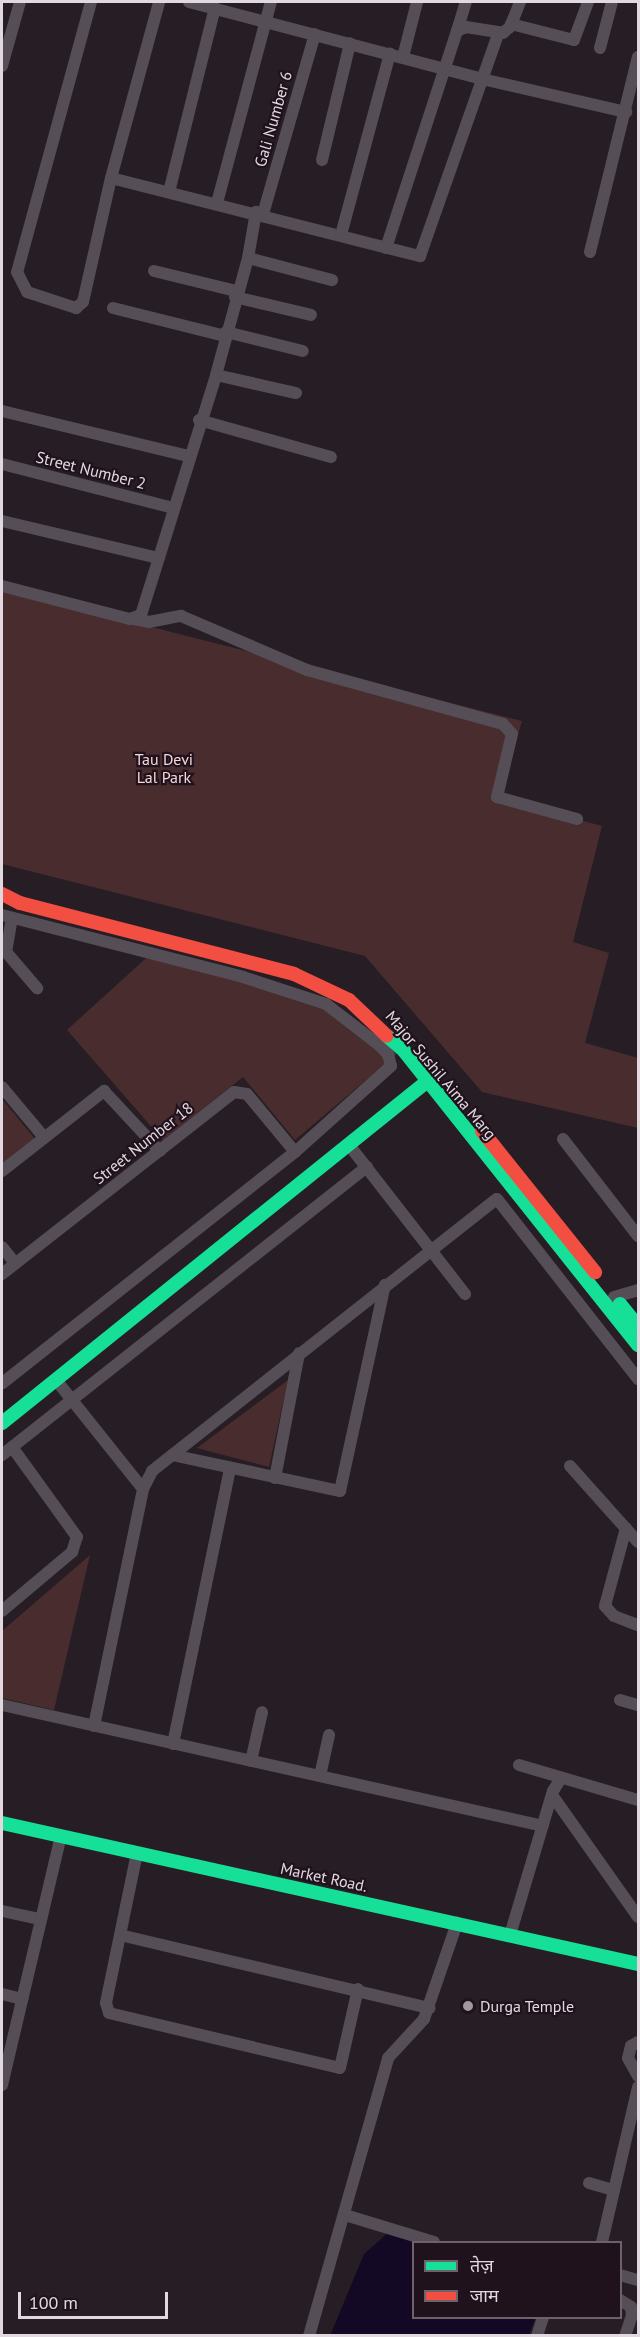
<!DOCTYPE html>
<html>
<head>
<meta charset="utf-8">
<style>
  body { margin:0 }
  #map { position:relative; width:640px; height:2337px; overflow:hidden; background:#261e24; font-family:"PT Sans","Noto Sans Devanagari",sans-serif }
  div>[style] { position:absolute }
  .green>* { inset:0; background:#492c2e }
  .water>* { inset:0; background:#130925 }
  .street>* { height:12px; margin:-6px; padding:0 6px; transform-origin:6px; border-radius:6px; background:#554e57 }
  .fast>* { height:14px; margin:-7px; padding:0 7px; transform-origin:7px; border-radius:7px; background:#16e098 }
  .jam>* { height:14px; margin:-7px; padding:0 7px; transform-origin:7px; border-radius:7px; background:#f24e42 }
  .dots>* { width:16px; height:16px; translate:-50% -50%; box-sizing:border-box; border:3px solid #1f121c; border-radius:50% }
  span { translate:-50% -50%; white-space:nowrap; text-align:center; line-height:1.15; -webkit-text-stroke:4.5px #1f121c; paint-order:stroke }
  .street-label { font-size:16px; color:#e2d9e0 }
  .park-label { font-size:16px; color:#f7d7d8 }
  .poi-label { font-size:16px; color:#e2d9e0 }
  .left { translate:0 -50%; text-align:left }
  .frame { position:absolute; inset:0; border:3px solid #e2d9e0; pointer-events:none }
  .legend { position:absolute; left:412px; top:2241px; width:210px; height:78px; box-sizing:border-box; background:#1f121c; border:2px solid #6d626a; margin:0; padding:8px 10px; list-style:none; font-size:18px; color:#e2d9e0 }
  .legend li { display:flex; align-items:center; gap:12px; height:30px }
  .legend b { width:30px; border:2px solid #6d626a }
  .scale { position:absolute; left:18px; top:2292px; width:150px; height:27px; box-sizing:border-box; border:3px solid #e2d9e0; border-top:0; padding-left:8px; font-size:18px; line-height:21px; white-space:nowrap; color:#e2d9e0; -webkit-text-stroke:4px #1f121c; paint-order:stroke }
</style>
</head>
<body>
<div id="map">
  <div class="green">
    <div style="clip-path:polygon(2px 589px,522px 721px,499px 798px,602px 826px,573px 942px,609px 953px,585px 1043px,638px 1058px,638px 1128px,482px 1092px,365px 956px,2px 864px)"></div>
    <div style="clip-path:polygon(155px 950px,340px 1011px,398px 1053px,295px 1140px,243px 1077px,163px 1140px,67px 1030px)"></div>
    <div style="clip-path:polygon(4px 1101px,35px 1139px,2px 1166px,2px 1102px)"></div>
    <div style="clip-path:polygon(288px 1380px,269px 1467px,197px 1448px)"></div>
    <div style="clip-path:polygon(90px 1555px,54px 1710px,2px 1698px,2px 1631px)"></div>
  </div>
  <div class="water">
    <div style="clip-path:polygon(390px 2231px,427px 2242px,414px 2242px,414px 2318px,532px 2318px,535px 2319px,529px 2335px,330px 2336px,364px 2254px)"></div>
  </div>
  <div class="street">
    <div style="left:91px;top:2px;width:280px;rotate:105.3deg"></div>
    <div style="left:17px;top:272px;width:22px;rotate:63deg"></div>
    <div style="left:27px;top:292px;width:52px;rotate:18.1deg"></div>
    <div style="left:76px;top:308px;width:9px;rotate:-41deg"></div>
    <div style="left:83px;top:302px;width:127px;rotate:-77.3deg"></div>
    <div style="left:111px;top:178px;width:182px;rotate:-74.7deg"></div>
    <div style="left:189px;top:2px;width:303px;rotate:14.7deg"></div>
    <div style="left:482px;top:79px;width:148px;rotate:12.9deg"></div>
    <div style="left:511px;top:24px;width:65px;rotate:14.3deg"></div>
    <div style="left:574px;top:40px;width:40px;rotate:-69.8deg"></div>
    <div style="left:457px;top:31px;width:30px;rotate:-73deg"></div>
    <div style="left:600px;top:48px;width:48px;rotate:-75.4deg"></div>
    <div style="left:403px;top:57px;width:57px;rotate:-75.7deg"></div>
    <div style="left:2px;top:66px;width:66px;rotate:-74.3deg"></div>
    <div style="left:322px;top:160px;width:120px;rotate:-76.5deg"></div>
    <div style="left:111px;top:178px;width:319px;rotate:14.2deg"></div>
    <div style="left:420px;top:256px;width:235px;rotate:-70.6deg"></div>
    <div style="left:169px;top:192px;width:190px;rotate:-76deg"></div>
    <div style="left:217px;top:203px;width:208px;rotate:-75deg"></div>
    <div style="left:263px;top:214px;width:187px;rotate:-73.9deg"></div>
    <div style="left:341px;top:235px;width:188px;rotate:-74.9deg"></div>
    <div style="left:386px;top:248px;width:228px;rotate:-71.9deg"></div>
    <div style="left:457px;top:31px;width:10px;rotate:-24deg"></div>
    <div style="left:466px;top:27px;width:37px;rotate:9deg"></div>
    <div style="left:503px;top:33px;width:9px;rotate:-41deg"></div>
    <div style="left:510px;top:27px;width:27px;rotate:-68deg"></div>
    <div style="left:590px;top:252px;width:201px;rotate:-76.2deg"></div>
    <div style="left:248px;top:258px;width:87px;rotate:14.7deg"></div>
    <div style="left:154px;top:271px;width:84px;rotate:13.7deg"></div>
    <div style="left:235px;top:297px;width:78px;rotate:13.3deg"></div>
    <div style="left:113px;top:308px;width:115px;rotate:14deg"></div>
    <div style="left:226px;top:332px;width:79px;rotate:13.9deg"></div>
    <div style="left:216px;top:375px;width:82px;rotate:12.7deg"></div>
    <div style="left:2px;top:411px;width:191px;rotate:13.6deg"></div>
    <div style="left:199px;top:420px;width:137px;rotate:15.7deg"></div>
    <div style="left:2px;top:464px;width:177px;rotate:14.4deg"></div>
    <div style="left:2px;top:521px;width:161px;rotate:13.3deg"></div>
    <div style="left:2px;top:586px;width:132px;rotate:14.5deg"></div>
    <div style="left:130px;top:619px;width:12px;rotate:-20deg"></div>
    <div style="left:141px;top:615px;width:251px;rotate:-72.6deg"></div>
    <div style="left:216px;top:375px;width:121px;rotate:-74.7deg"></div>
    <div style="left:248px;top:258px;width:47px;rotate:-80.1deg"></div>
    <div style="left:134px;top:619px;width:15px;rotate:11deg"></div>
    <div style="left:149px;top:622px;width:33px;rotate:-11deg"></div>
    <div style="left:181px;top:616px;width:137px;rotate:23.2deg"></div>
    <div style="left:307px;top:670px;width:203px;rotate:15.4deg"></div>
    <div style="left:503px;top:724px;width:13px;rotate:48deg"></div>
    <div style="left:512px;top:734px;width:65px;rotate:103.4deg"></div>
    <div style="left:497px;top:797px;width:83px;rotate:15.4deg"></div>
    <div style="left:2px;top:915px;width:249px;rotate:14.4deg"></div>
    <div style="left:243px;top:977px;width:87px;rotate:18deg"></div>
    <div style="left:326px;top:1004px;width:67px;rotate:37.7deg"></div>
    <div style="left:379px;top:1045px;width:13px;rotate:45deg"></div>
    <div style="left:388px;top:1054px;width:12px;rotate:76deg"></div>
    <div style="left:391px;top:1066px;width:129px;rotate:138.1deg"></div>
    <div style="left:295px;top:1152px;width:373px;rotate:141.7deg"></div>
    <div style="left:12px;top:918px;width:35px;rotate:100deg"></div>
    <div style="left:6px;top:952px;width:48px;rotate:49.3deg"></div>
    <div style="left:2px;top:1087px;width:64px;rotate:50.1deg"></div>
    <div style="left:563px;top:1139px;width:123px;rotate:52.3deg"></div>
    <div style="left:349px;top:1145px;width:189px;rotate:52.1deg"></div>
    <div style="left:2px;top:1171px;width:130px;rotate:-38.1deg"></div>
    <div style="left:104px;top:1091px;width:82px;rotate:47deg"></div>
    <div style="left:2px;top:1247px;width:21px;rotate:51deg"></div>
    <div style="left:2px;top:1274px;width:295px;rotate:-38.1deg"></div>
    <div style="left:234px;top:1092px;width:13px;rotate:9deg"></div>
    <div style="left:247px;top:1094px;width:75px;rotate:50.4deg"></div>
    <div style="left:614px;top:1297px;width:25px;rotate:-16deg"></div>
    <div style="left:56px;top:1380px;width:139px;rotate:51.4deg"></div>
    <div style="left:2px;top:1455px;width:465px;rotate:-38.3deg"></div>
    <div style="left:172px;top:1455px;width:172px;rotate:12.1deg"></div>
    <div style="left:340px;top:1491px;width:211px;rotate:-77.7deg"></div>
    <div style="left:570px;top:1466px;width:102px;rotate:48.2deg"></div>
    <div style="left:275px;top:1478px;width:127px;rotate:-79.1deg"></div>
    <div style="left:626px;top:1528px;width:81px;rotate:105.1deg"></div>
    <div style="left:605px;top:1606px;width:13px;rotate:48deg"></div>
    <div style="left:614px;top:1616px;width:26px;rotate:21deg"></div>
    <div style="left:2px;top:1611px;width:92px;rotate:-40.1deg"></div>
    <div style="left:72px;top:1552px;width:16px;rotate:-72deg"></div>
    <div style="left:77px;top:1537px;width:111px;rotate:-125.8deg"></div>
    <div style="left:620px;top:1700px;width:19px;rotate:16deg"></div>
    <div style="left:2px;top:1705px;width:554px;rotate:12.61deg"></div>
    <div style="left:94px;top:1726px;width:242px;rotate:-78.3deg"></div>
    <div style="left:143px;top:1489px;width:20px;rotate:-63deg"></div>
    <div style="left:152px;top:1471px;width:439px;rotate:-38.3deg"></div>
    <div style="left:497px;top:1199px;width:229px;rotate:51.9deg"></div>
    <div style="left:173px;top:1744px;width:282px;rotate:-78.3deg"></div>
    <div style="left:251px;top:1761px;width:50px;rotate:-77.3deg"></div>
    <div style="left:519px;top:1765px;width:124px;rotate:16.4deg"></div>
    <div style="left:320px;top:1776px;width:42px;rotate:-77.6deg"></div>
    <div style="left:552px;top:1795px;width:149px;rotate:54.8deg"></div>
    <div style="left:137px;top:1853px;width:153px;rotate:101.7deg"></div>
    <div style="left:106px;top:2003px;width:10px;rotate:73deg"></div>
    <div style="left:109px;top:2013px;width:237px;rotate:13.4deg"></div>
    <div style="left:340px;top:2068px;width:81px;rotate:-77.2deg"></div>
    <div style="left:2px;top:1911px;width:40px;rotate:12deg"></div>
    <div style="left:120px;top:1935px;width:318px;rotate:13.3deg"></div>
    <div style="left:510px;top:1935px;width:150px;rotate:-73.4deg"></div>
    <div style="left:553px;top:1791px;width:15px;rotate:-58deg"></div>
    <div style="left:2px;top:1994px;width:21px;rotate:14deg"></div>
    <div style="left:638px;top:2042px;width:8px;rotate:150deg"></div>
    <div style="left:631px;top:2046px;width:12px;rotate:104deg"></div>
    <div style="left:628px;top:2058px;width:21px;rotate:61deg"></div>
    <div style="left:2px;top:2085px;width:256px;rotate:-76.7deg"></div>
    <div style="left:589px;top:2183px;width:26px;rotate:16deg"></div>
    <div style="left:345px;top:2215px;width:93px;rotate:16.9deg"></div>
    <div style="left:602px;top:2242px;width:159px;rotate:-76.9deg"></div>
    <div style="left:620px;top:2275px;width:19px;rotate:16deg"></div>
    <div style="left:620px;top:2300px;width:13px;rotate:32deg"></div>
    <div style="left:631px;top:2307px;width:8px;rotate:83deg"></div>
    <div style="left:632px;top:2315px;width:22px;rotate:108deg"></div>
    <div style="left:309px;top:2336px;width:289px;rotate:-74.1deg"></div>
    <div style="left:388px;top:2058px;width:53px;rotate:-47.3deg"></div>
    <div style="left:424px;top:2019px;width:102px;rotate:-71deg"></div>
    <div style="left:537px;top:2336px;width:19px;rotate:-72deg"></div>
  </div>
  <div class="fast">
    <div style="left:387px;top:1036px;width:23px;rotate:41deg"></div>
    <div style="left:404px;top:1051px;width:376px;rotate:51.5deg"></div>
    <div style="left:620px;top:1304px;width:28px;rotate:51deg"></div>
    <div style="left:2px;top:1423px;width:556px;rotate:-38.79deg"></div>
    <div style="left:2px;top:1823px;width:651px;rotate:12.5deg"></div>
  </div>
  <div class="jam">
    <div style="left:2px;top:894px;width:20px;rotate:27deg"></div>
    <div style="left:20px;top:903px;width:283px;rotate:14.5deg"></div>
    <div style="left:294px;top:974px;width:61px;rotate:25.3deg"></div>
    <div style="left:349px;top:1000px;width:52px;rotate:43.5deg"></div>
    <div style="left:482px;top:1131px;width:181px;rotate:51.3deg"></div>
  </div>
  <div class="dots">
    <div style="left:468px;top:2006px;background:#a0989e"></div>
  </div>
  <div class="street-label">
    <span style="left:273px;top:119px;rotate:-74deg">Gali Number 6</span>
    <span style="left:91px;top:470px;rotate:14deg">Street Number 2</span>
    <span style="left:441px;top:1075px;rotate:50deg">Major Sushil Aima Marg</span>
    <span style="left:143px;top:1143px;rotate:-38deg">Street Number 18</span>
    <span style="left:324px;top:1877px;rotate:12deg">Market Road.</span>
  </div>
  <div class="park-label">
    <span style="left:164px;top:768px">Tau Devi<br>Lal Park</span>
  </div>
  <div class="poi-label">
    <span class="left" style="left:480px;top:2006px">Durga Temple</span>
  </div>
  <div class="frame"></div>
  <ul class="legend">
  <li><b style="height:8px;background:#16e098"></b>तेज़</li>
  <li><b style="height:8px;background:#f24e42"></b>जाम</li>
  </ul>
  <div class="scale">100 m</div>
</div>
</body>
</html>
